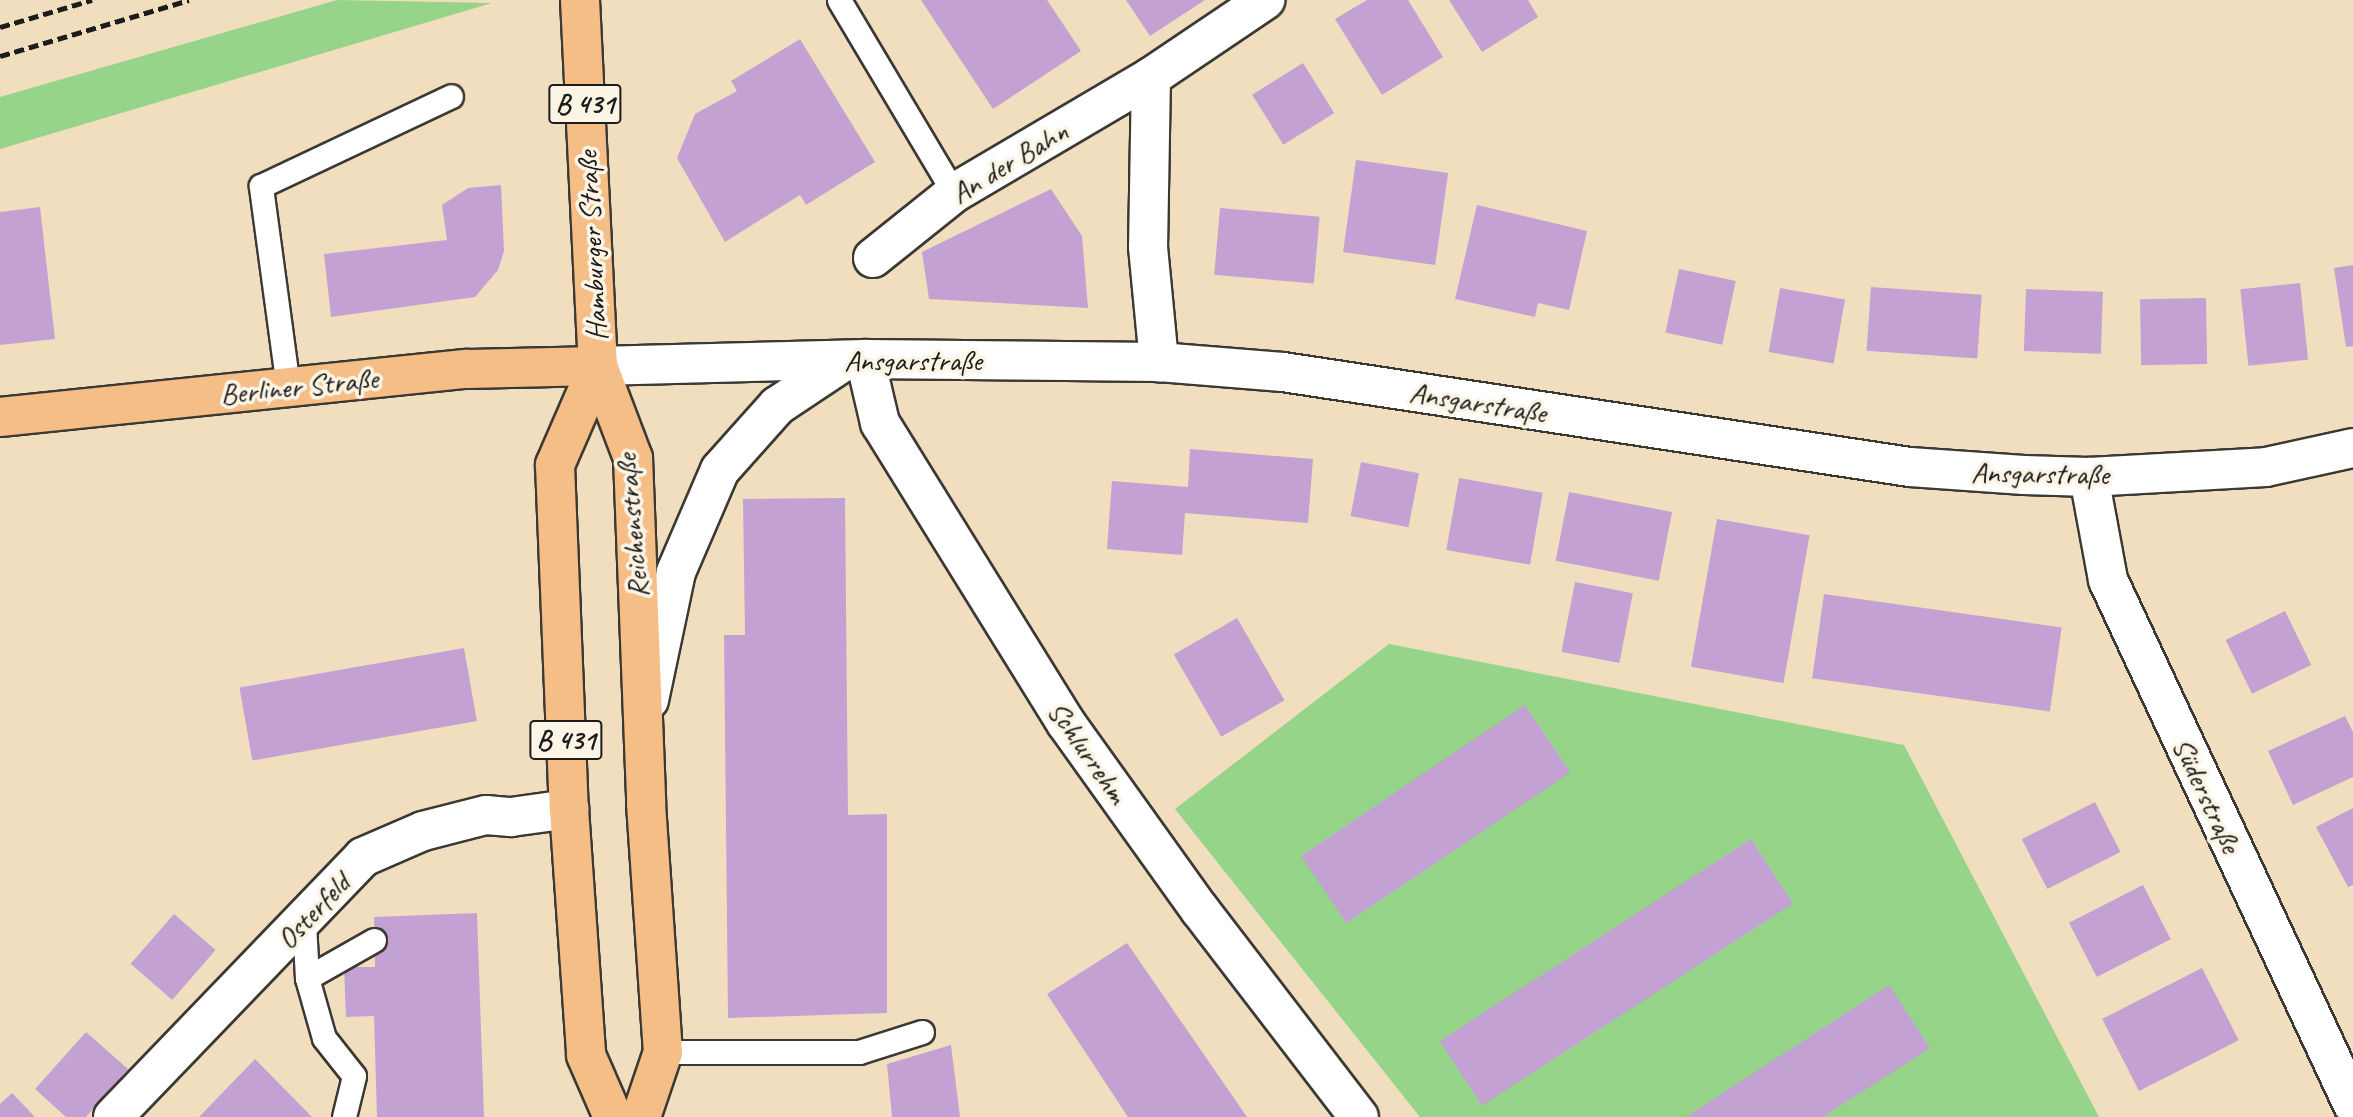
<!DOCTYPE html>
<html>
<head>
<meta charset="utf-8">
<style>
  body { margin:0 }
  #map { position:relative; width:2353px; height:1117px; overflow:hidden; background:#f1debe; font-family:Caveat,sans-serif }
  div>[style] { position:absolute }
  .green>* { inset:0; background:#95d489 }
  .building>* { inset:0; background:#c3a2d3; transform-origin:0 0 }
  .roads { filter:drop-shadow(2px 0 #3c3934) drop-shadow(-2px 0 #3c3934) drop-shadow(0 2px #3c3934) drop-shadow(0 -2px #3c3934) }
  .service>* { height:23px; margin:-11.5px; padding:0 11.5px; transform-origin:11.5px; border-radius:11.5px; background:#fff }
  .minor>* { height:38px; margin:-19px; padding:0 19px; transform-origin:19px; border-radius:19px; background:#fff }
  .tertiary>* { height:38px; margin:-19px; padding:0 19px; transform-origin:19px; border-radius:19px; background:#fff }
  .primary>* { height:38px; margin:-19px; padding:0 19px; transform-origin:19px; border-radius:19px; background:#f5be86 }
  .rail>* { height:5px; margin-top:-2.5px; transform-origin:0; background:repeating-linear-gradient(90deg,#1c1c1c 0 10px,transparent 0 15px) }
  span { translate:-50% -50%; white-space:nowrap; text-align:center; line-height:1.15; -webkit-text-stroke:7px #fcf5e5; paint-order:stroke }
  .shield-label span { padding:2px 5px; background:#fcf5e5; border:2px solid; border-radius:5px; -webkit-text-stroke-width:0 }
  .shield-label { font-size:28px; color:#1c1c1c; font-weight:700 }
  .street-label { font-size:30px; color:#1c1c1c }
</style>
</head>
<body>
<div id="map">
  <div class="green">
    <div style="clip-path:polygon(337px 0,492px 3px,0 149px,0 97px)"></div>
    <div style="clip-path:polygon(1389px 644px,1904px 745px,2099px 1117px,1420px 1117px,1175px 809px)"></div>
  </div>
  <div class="building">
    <div style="clip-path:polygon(921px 0,1047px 0,1081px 51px,993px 109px)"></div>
    <div style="clip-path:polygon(1126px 0,1205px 0,1150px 36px)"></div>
    <div style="clip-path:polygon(1367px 0,1408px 0,1443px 57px,1382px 95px,1335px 19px)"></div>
    <div style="clip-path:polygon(1449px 0,1528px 0,1538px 17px,1482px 52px)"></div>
    <div style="clip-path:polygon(800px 39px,875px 162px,806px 205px,800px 195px,725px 242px,677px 158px,695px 114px,737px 91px,731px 81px)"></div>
    <div style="left:1303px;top:63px;width:59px;height:60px;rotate:58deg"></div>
    <div style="left:1356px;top:160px;width:93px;height:93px;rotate:8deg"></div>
    <div style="clip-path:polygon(501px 185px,504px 251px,498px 270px,475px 297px,331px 317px,324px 254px,447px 240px,442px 205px,468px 188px)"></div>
    <div style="clip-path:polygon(1051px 189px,1082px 236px,1088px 308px,929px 299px,922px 252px)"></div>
    <div style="clip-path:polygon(1477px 205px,1587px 231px,1569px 310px,1538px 303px,1535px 317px,1455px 299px)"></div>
    <div style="clip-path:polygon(40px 207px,55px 339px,0 345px,0 212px)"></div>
    <div style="left:1220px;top:208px;width:100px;height:67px;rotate:5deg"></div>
    <div style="clip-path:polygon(2353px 265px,2353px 346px,2346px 347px,2334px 268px)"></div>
    <div style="left:1679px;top:269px;width:58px;height:65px;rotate:12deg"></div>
    <div style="left:2300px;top:283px;width:77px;height:60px;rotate:84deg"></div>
    <div style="left:1871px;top:287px;width:111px;height:64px;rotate:4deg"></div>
    <div style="left:1780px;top:288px;width:66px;height:65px;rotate:10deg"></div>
    <div style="left:2026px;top:289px;width:77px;height:62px;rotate:2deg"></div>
    <div style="left:2206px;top:298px;width:66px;height:66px;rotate:89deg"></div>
    <div style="clip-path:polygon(1190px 449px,1313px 459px,1308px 523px,1185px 513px,1182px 555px,1107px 549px,1112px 481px,1188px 487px)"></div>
    <div style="left:1361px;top:462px;width:59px;height:55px;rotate:11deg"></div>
    <div style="left:1459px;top:478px;width:85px;height:73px;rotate:10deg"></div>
    <div style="left:1569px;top:492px;width:105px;height:70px;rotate:11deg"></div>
    <div style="clip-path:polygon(845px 498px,848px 815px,887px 814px,887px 1013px,728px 1018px,724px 635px,745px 635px,743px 499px)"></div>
    <div style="left:1717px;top:519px;width:94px;height:150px;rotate:10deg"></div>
    <div style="left:1575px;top:582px;width:59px;height:71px;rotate:11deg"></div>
    <div style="left:1824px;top:594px;width:240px;height:85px;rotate:8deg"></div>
    <div style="left:2285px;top:611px;width:60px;height:66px;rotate:64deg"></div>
    <div style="left:1237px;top:618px;width:95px;height:73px;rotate:60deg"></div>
    <div style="left:464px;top:648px;width:74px;height:228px;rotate:80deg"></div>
    <div style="left:1525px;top:705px;width:81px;height:270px;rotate:56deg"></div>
    <div style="clip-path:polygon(2345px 716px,2353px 732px,2353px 777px,2293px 805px,2268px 751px)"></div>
    <div style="left:2095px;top:802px;width:56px;height:82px;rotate:63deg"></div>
    <div style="clip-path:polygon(2353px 808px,2353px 885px,2348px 887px,2316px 827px)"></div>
    <div style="left:1751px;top:839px;width:77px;height:371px;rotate:57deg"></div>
    <div style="left:2143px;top:885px;width:61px;height:83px;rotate:63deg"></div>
    <div style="clip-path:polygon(477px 913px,484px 1117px,377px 1117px,374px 1016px,346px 1017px,344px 967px,375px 967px,374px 917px)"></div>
    <div style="left:174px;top:914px;width:55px;height:66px;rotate:41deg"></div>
    <div style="clip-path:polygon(1127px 943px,1247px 1117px,1128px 1117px,1047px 994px)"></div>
    <div style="left:2202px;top:968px;width:81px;height:112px;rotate:63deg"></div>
    <div style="clip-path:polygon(1889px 985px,1930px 1048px,1823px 1117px,1686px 1117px)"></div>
    <div style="clip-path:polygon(86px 1032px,128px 1069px,86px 1117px,66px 1117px,35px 1089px)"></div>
    <div style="clip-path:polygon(951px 1045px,960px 1117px,892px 1117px,887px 1064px)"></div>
    <div style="clip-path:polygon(255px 1059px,312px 1117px,199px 1117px)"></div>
    <div style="clip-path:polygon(12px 1093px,35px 1117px,0 1117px,0 1104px)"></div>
  </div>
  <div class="roads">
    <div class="service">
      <div style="left:839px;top:0;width:225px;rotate:59.2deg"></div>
      <div style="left:288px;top:387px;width:203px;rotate:-97.7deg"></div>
      <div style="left:261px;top:186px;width:210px;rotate:-25.3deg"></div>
      <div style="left:304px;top:923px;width:55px;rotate:86.9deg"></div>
      <div style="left:307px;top:978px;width:77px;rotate:-29.6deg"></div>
      <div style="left:307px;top:978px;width:62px;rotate:74.2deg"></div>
      <div style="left:324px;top:1038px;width:48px;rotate:51.7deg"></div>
      <div style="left:354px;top:1076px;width:42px;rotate:103.7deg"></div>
      <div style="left:663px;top:1052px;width:196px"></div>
      <div style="left:859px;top:1052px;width:66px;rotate:-17.6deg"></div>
    </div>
    <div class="minor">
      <div style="left:1151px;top:77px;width:170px;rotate:91deg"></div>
      <div style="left:1148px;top:247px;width:116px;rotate:84.5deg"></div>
      <div style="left:873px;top:258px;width:104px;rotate:-38.7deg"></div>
      <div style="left:954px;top:193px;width:229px;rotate:-30.5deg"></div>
      <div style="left:1151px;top:77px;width:138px;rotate:-34deg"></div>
      <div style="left:865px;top:359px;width:66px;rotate:76.8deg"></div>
      <div style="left:880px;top:423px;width:353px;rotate:58.2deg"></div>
      <div style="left:1066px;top:723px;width:230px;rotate:54.4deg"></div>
      <div style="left:1200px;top:910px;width:261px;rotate:52.5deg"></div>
      <div style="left:2089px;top:477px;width:105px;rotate:79.5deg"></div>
      <div style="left:2108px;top:580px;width:579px;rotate:64.98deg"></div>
      <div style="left:113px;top:1117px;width:361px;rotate:-46.1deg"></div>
      <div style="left:363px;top:857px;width:65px;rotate:-23.4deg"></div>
      <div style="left:423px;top:831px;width:65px;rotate:-14.3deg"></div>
      <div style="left:486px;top:815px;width:25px;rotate:5deg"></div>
      <div style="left:511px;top:817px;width:59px;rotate:-7.9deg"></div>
    </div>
    <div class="tertiary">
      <div style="left:598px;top:366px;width:267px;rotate:-1.5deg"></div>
      <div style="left:865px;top:359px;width:294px;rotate:0.6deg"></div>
      <div style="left:1159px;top:362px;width:124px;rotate:4.6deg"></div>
      <div style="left:1283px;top:372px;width:634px;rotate:8.62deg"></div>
      <div style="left:1910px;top:467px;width:114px;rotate:4deg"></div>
      <div style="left:2024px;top:475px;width:65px;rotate:1.8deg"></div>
      <div style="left:2089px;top:477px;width:177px;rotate:-3.2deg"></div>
      <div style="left:2266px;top:467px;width:89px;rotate:-12.3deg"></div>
      <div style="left:649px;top:700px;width:131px;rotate:-78.1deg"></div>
      <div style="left:676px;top:572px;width:111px;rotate:-66.7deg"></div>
      <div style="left:720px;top:470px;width:86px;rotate:-48.3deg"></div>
      <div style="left:777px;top:406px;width:83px;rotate:-33.7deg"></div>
    </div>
    <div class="primary">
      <div style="left:580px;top:0;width:366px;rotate:87.2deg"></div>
      <div style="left:598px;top:366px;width:98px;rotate:69.2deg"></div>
      <div style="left:633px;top:458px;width:346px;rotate:87.8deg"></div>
      <div style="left:646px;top:804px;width:249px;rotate:86.1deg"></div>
      <div style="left:663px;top:1052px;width:69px;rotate:108.7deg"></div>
      <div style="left:598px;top:366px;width:108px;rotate:113.5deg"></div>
      <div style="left:555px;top:465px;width:344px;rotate:87.7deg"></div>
      <div style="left:569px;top:809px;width:247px;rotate:86deg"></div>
      <div style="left:586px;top:1055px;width:68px;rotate:66.5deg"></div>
      <div style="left:0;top:417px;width:470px;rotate:-5.9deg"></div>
      <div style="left:468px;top:369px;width:130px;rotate:-1.3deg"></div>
    </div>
  </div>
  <div class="rail">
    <div style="left:0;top:27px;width:96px;rotate:-16.4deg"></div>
    <div style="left:0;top:56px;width:197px;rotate:-16.5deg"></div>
  </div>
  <div class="shield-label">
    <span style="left:585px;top:104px">B 431</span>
    <span style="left:566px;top:740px">B 431</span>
  </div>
  <div class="street-label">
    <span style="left:1009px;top:162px;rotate:-31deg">An der Bahn</span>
    <span style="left:592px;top:246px;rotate:-93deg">Hamburger Straße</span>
    <span style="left:913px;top:360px">Ansgarstraße</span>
    <span style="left:299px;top:386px;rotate:-6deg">Berliner Straße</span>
    <span style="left:1478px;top:402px;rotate:9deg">Ansgarstraße</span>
    <span style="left:2040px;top:473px;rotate:1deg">Ansgarstraße</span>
    <span style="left:632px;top:526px;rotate:-95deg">Reichenstraße</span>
    <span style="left:1088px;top:752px;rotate:55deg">Schlurrehm</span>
    <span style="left:2207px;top:795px;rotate:65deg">Süderstraße</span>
    <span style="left:313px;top:911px;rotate:-47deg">Osterfeld</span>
  </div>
</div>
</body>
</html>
